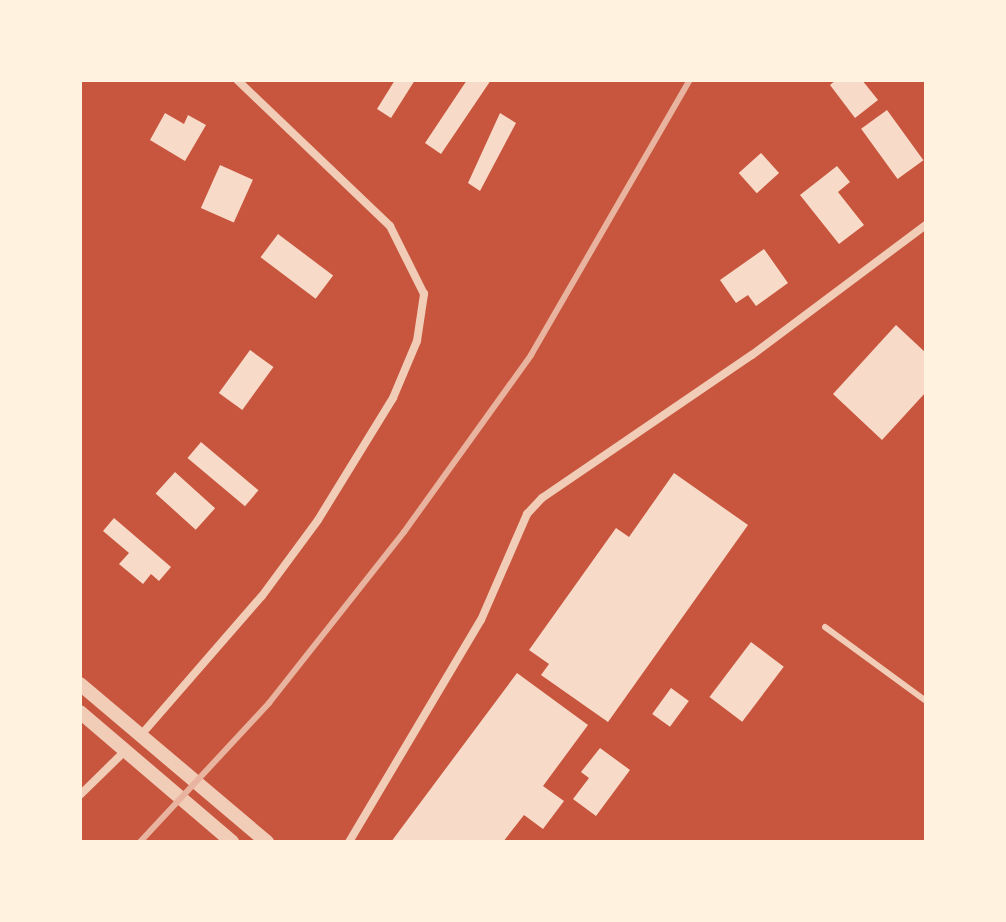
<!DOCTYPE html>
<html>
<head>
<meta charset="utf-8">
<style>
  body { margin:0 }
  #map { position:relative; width:1006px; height:922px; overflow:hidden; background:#c8553d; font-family:"PT Sans Narrow",sans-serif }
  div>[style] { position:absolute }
  .building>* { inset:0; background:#f7dbc8; transform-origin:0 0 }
  .service>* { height:6px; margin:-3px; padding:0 3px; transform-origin:3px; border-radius:3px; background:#f1ccb7 }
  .minor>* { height:8px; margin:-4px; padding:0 4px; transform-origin:4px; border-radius:4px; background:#f1ccb7 }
  .tertiary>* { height:14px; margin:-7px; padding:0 7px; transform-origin:7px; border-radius:7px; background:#f1ccb7 }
  .rail>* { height:6px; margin:-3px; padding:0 3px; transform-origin:3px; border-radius:3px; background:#e9b49f }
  span { translate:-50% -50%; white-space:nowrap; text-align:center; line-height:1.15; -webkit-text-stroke:8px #fff3e0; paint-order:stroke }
  .frame { position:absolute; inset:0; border:82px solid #fff3e0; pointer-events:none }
</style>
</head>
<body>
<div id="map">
  <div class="building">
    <div style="clip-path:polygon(395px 80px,415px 80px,391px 118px,377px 109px)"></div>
    <div style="clip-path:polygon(467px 80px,491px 80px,441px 154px,425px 143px)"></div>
    <div style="clip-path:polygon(836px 80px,862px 80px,878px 100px,855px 118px,830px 85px)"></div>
    <div style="left:887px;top:110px;width:62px;height:32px;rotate:54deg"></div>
    <div style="clip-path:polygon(165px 113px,184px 124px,188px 115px,206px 125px,185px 161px,150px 140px)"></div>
    <div style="clip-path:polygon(500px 113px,516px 123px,480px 191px,468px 183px)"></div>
    <div style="left:761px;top:153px;width:27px;height:30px;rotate:48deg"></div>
    <div style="left:220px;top:165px;width:36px;height:47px;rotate:24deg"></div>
    <div style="clip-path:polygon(837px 166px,850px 182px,838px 192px,864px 225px,839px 244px,800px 195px)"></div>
    <div style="left:278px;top:234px;width:69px;height:29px;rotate:37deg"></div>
    <div style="clip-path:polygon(764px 249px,788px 283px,756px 306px,748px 295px,736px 303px,720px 280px)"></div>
    <div style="clip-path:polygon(896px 325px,926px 353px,926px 392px,882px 440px,833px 394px)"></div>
    <div style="left:250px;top:350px;width:29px;height:53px;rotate:36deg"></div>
    <div style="left:201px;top:442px;width:75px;height:21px;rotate:40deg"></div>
    <div style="left:175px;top:472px;width:54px;height:29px;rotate:42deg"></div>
    <div style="clip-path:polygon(674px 473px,748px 525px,608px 722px,541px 675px,549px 664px,529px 650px,616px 528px,629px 537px)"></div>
    <div style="clip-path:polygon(114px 518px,171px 567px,159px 581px,151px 574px,143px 584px,119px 564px,129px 553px,103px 531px)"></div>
    <div style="left:751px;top:642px;width:41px;height:69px;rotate:37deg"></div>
    <div style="clip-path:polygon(517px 673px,588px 725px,543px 786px,564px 801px,543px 829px,524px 815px,503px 842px,391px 842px)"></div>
    <div style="left:671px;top:688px;width:22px;height:32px;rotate:36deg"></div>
    <div style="clip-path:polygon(600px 748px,630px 770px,596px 816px,573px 799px,589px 778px,581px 772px)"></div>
  </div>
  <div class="service">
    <div style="left:825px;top:627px;width:125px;rotate:36.2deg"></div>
  </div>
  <div class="minor">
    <div style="left:141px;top:735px;width:184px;rotate:-49deg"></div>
    <div style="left:262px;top:596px;width:94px;rotate:-53.6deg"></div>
    <div style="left:318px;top:520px;width:143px;rotate:-58.4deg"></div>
    <div style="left:393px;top:398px;width:62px;rotate:-67.2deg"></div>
    <div style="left:417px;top:341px;width:48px;rotate:-81.5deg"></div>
    <div style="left:424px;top:294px;width:76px;rotate:-116.6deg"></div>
    <div style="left:390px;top:226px;width:211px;rotate:-136.3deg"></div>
    <div style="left:80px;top:795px;width:63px;rotate:-44.4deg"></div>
    <div style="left:349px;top:842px;width:258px;rotate:-59.3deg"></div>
    <div style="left:481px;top:620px;width:116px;rotate:-66.5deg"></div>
    <div style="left:527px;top:514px;width:22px;rotate:-47deg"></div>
    <div style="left:542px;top:498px;width:254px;rotate:-34.3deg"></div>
    <div style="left:752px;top:355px;width:217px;rotate:-36.8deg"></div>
  </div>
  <div class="tertiary">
    <div style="left:80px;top:684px;width:245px;rotate:40.2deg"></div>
    <div style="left:80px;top:712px;width:200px;rotate:40.5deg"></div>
  </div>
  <div class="rail">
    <div style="left:140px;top:842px;width:190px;rotate:-47.1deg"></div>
    <div style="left:269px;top:703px;width:218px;rotate:-51.7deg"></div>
    <div style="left:404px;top:532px;width:218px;rotate:-54.3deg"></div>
    <div style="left:531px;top:355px;width:318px;rotate:-60deg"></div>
  </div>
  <div class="frame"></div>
</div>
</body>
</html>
